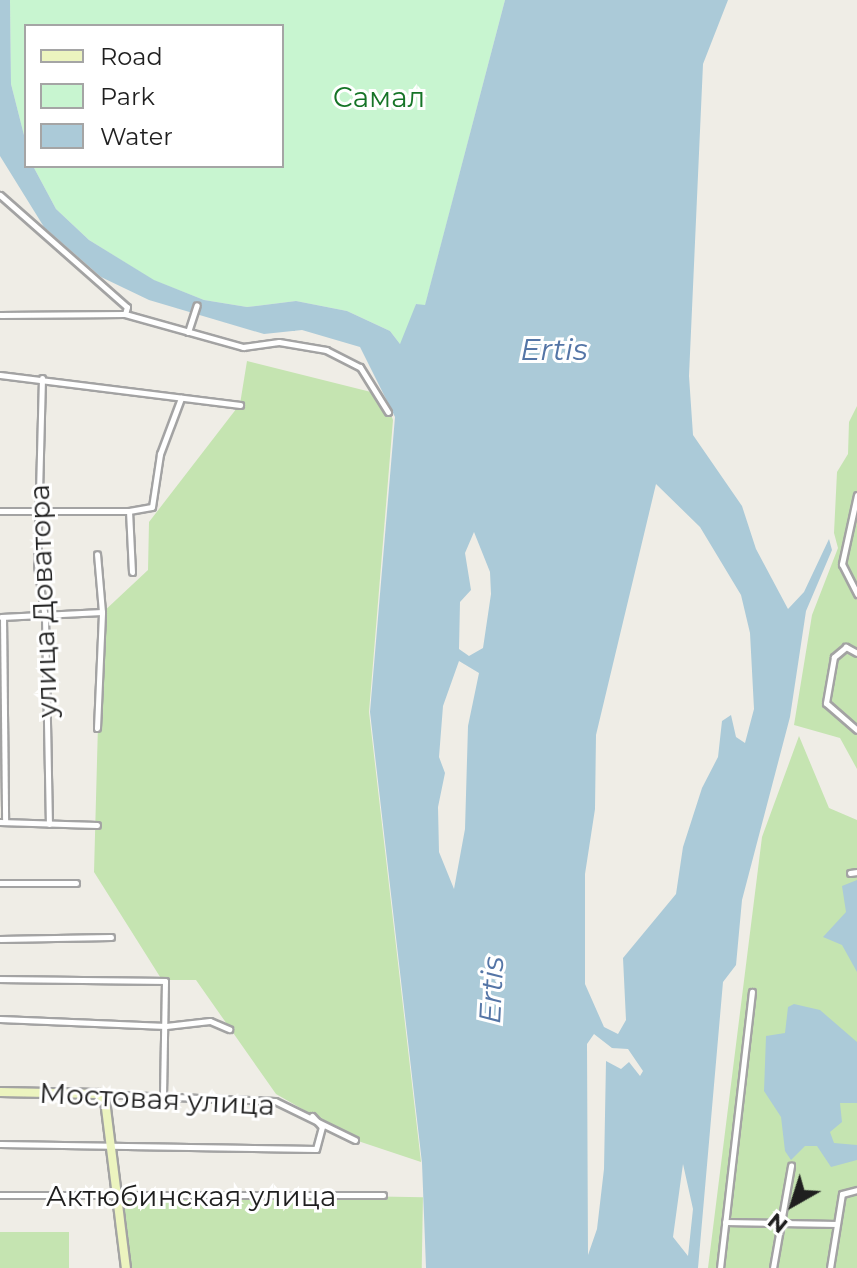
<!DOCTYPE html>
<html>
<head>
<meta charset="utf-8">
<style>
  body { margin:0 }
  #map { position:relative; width:857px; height:1268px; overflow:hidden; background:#efede6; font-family:Montserrat,sans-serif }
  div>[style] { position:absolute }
  .grass>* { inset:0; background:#c5e4b1; transform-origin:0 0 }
  .park>* { inset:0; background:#c8f5d0 }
  .water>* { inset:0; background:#abcad8 }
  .roads { filter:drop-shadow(2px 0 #a3a3a3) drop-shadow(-2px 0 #a3a3a3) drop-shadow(0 2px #a3a3a3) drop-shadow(0 -2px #a3a3a3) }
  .street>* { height:5px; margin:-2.5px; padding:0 2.5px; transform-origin:2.5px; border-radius:2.5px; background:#fff }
  .secondary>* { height:8px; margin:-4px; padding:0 4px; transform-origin:4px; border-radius:4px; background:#ecf4bf }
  span { translate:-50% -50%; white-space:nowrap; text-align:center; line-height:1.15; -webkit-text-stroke:6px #fff; paint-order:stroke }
  .park-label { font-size:28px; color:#167427 }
  .street-label { font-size:28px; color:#1f1f1f }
  .water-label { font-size:30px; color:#5475a6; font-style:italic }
  .legend { position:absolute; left:24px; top:24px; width:260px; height:144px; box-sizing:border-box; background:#fff; border:2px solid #a5a5a5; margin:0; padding:10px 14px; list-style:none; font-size:24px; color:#1f1f1f }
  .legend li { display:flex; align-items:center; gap:16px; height:40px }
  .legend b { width:40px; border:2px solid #a5a5a5 }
  .north { position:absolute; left:753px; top:1164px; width:80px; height:80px; -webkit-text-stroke:6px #fff; paint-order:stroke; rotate:219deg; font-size:22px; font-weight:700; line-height:32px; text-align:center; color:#1f1f1f }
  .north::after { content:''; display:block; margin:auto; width:28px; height:36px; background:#1f1f1f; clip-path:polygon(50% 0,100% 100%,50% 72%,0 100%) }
</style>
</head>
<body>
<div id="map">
  <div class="grass">
    <div style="clip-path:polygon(247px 361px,383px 395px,393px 420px,369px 712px,421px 1162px,358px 1141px,276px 1094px,196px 980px,162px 980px,94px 872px,101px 614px,148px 570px,149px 522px,240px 404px)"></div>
    <div style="clip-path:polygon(857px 406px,857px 769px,840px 738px,794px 725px,812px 615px,838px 548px,834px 533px,837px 472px,848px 454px,849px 422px)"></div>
    <div style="clip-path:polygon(799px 736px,829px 808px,857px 820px,857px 1268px,708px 1268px,762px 837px)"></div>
    <div style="left:123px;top:1192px;width:300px;height:76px;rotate:1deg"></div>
    <div style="left:0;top:1232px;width:69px;height:36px"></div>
  </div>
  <div class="park">
    <div style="clip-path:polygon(10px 0,505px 0,425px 306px,416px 304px,406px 338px,400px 344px,390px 331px,347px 311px,296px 301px,247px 307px,204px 300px,153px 280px,89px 240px,56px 209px,33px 166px,282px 166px,282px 26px,26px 26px,26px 143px,11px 84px)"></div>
  </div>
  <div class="water">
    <div style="clip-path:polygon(evenodd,0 0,10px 0,11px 84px,26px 143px,26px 166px,33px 166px,56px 209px,89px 240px,154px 280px,204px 300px,247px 307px,296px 301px,347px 311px,390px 331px,400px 344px,416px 304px,425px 305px,505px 0,728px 0,703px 64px,689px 376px,693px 435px,742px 506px,756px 549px,788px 609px,804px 592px,829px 539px,832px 550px,806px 611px,790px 717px,742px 900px,736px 965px,723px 982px,698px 1268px,426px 1268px,422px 1163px,370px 712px,395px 417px,360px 347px,302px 330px,264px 334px,149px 300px,101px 277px,44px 227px,0 156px,0 0,656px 484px,700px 527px,741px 595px,750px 633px,754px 709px,745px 743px,736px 737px,731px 715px,722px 721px,718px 757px,702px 788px,683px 847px,676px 894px,623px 958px,626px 1020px,618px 1034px,604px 1027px,585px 984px,585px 874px,595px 809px,596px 735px,656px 484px,0 0,474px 532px,490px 572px,491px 594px,483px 648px,469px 656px,459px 649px,460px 602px,471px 590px,465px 553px,474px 532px,0 0,459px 661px,479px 673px,468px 726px,465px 829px,454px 889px,439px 852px,438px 807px,445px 773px,439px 757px,443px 706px,459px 661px,0 0,594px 1034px,612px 1048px,628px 1049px,643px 1071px,640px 1076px,629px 1062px,621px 1069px,606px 1061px,604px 1169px,597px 1229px,588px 1255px,587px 1044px,594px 1034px,0 0,683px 1164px,693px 1209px,688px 1256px,673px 1237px,683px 1164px)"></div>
    <div style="clip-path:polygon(857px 880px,857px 972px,842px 945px,823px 937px,846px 912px,842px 886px)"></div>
    <div style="clip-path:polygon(794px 1004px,820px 1010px,857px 1042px,857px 1103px,840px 1103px,842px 1122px,830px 1132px,834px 1143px,857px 1145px,857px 1160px,831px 1167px,817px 1146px,805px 1146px,791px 1160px,785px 1151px,781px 1117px,764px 1091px,766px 1036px,785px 1033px,788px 1007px)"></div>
  </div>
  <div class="roads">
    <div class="street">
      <div style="left:0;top:195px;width:169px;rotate:41.4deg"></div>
      <div style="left:127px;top:307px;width:7px;rotate:106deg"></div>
      <div style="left:0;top:315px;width:125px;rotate:-0.5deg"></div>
      <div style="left:125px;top:314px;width:123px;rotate:15.6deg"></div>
      <div style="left:243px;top:347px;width:36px;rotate:-8deg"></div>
      <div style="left:279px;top:342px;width:48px;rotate:9.7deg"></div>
      <div style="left:326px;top:350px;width:38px;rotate:27deg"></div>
      <div style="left:360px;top:367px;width:53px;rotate:58.1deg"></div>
      <div style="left:188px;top:332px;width:28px;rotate:-72deg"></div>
      <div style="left:0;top:375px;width:242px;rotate:7.1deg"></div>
      <div style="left:42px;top:378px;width:187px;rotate:91.5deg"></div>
      <div style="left:37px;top:565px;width:54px;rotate:81.4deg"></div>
      <div style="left:45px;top:618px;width:206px;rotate:88.9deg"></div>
      <div style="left:857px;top:495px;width:71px;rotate:102.3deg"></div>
      <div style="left:842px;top:564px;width:34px;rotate:63deg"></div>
      <div style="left:0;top:511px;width:129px"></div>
      <div style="left:132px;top:572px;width:61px;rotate:-92.8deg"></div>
      <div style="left:129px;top:511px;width:23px;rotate:-10deg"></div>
      <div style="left:152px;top:507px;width:54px;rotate:-81.4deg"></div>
      <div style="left:160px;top:454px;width:60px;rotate:-69.4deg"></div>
      <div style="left:1px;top:617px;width:101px;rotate:-2.8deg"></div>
      <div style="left:3px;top:617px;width:205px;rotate:89.4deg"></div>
      <div style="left:857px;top:653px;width:13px;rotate:-151deg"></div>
      <div style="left:846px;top:647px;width:16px;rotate:140deg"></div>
      <div style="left:834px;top:657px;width:47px;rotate:99.9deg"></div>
      <div style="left:826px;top:703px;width:41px;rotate:41.1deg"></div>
      <div style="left:97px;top:728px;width:116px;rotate:-87.5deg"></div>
      <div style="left:102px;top:612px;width:58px;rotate:-94.9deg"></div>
      <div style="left:0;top:822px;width:97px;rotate:1.8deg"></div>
      <div style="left:850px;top:873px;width:7px;rotate:-8deg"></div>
      <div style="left:0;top:883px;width:76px"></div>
      <div style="left:0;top:939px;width:111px;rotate:-1deg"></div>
      <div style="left:0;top:979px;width:165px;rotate:0.7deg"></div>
      <div style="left:165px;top:981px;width:117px;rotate:91deg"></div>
      <div style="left:0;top:1019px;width:166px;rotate:2.4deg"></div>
      <div style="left:166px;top:1026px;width:44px;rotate:-6.5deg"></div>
      <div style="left:210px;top:1021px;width:21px;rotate:23deg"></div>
      <div style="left:99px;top:1094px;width:176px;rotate:2.3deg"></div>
      <div style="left:275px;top:1101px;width:89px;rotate:26deg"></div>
      <div style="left:0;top:1144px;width:316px;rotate:0.9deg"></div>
      <div style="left:316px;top:1149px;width:23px;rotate:-75deg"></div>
      <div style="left:322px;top:1127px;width:15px;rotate:-132deg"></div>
      <div style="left:0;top:1195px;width:383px"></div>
      <div style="left:725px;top:1222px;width:112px;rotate:1deg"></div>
      <div style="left:720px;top:1268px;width:278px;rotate:-83.4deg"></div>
      <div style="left:773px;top:1268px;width:104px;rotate:-80deg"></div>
      <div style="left:830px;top:1268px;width:75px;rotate:-80.8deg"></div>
      <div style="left:842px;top:1194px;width:16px;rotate:-15deg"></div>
    </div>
    <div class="secondary">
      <div style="left:0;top:1092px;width:98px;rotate:1.2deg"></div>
      <div style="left:98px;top:1094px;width:9px;rotate:41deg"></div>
      <div style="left:105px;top:1100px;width:169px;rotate:82.9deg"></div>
    </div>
  </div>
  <div class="park-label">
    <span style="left:379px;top:97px">Самал</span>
  </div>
  <div class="street-label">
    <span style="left:43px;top:601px;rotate:-92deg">улица Доватора</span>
    <span style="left:157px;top:1099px;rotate:3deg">Мостовая улица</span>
    <span style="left:191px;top:1196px">Актюбинская улица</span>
  </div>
  <div class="water-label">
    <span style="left:554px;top:350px">Ertis</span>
    <span style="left:492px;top:990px;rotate:-87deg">Ertis</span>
  </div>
  <ul class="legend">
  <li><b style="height:10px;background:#ecf4bf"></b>Road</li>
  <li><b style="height:22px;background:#c8f5d0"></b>Park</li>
  <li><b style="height:22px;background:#abcad8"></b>Water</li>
  </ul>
  <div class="north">N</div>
</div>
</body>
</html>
